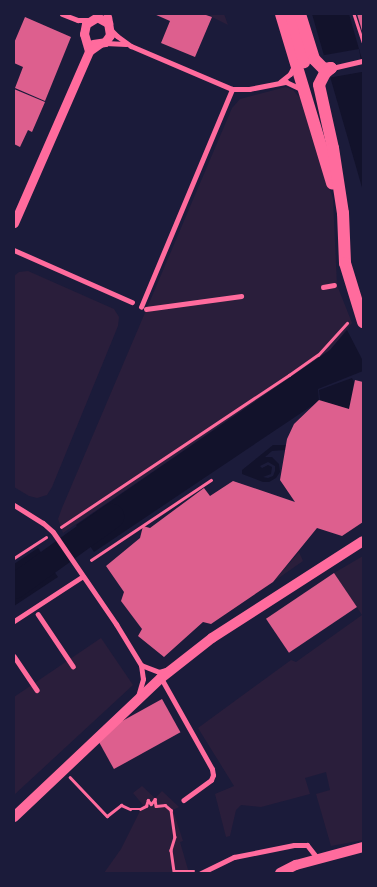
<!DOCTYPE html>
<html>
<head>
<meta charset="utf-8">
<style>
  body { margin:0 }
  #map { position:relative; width:377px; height:887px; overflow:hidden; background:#1b1b3a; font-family:Figtree,sans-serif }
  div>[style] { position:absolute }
  .green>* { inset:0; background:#2a1e3b }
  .water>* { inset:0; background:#12122b }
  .pier>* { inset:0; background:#1b1b3a; transform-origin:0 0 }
  .river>* { height:25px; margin:-12.5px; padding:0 12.5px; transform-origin:12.5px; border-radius:12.5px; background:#12122b }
  .building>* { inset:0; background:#dd5f8e; transform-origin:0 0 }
  .path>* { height:2.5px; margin:-1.25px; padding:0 1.25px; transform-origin:1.25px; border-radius:1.25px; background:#ff6b9d }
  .pedestrian>* { height:4.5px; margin:-2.25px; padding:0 2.25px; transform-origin:2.25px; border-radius:2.25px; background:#ff6b9d }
  .minor>* { height:5px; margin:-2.5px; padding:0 2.5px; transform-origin:2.5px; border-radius:2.5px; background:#ff6b9d }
  .tertiary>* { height:9px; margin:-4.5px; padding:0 4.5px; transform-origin:4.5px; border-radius:4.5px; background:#ff6b9d }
  .secondary>* { height:10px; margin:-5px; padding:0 5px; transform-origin:5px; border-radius:5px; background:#ff6b9d }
  .primary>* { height:12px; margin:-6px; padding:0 6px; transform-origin:6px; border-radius:6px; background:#ff6b9d }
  span { translate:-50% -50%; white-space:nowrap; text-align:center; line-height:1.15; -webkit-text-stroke:4px #1b1b3a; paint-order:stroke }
  .frame { position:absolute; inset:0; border:15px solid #1b1b3a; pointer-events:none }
</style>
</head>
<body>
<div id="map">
  <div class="green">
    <div style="clip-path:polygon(210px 14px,224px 14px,228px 25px,212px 17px)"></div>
    <div style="clip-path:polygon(286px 87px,293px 90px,301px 99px,333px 199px,337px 285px,352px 323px,330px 350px,63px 533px,58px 519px,62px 508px,232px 108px,240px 99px)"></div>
    <div style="clip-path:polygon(28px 271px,114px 309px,119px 317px,118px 326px,52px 487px,47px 495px,37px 498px,29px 496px,14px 487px,14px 276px,19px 272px)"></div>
    <div style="clip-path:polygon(299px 552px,303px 561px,273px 582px)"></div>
    <div style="clip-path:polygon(363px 556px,363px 840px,331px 846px,316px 794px,330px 790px,326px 772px,305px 778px,310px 794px,261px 807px,241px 805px,236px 810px,230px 836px,226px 837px,215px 794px,234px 786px,198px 728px,291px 660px,296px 662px,362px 615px,334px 573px)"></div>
    <div style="clip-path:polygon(101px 638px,133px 685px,14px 795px,14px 697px)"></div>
    <div style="clip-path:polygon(142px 786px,155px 798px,162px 791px,179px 807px,173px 810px,183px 841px,180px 842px,189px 873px,104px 873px,121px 849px,143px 805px,133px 793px)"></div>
  </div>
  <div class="water">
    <div style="clip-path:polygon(312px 14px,349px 14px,363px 63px,363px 191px)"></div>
    <div style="clip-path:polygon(347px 330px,363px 361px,363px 371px,318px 389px,319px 401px,94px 552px,76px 525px,330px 350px)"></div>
    <div style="clip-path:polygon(352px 378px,354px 382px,349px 409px,320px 401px,319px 390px)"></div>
    <div style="clip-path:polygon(evenodd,273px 445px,286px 445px,285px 450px,272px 451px,265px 457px,272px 457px,279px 464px,280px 472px,276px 478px,269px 482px,263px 482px,242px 474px,242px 470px,273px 445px,268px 462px,275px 466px,275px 471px,273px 476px,268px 478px,263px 477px,271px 474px,272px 467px,268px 465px,262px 468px,260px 466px,268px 462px)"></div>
    <div style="clip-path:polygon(38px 548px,58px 577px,14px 606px,14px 564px)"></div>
  </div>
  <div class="pier">
    <div style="left:359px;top:49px;width:23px;height:36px;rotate:80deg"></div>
  </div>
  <div class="river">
    <div style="left:14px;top:586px;width:120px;rotate:-35.8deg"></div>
  </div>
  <div class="building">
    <div style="clip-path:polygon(154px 14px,203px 14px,212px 17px,195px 57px,161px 43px,170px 21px)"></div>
    <div style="clip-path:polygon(357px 14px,363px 14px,363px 34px)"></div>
    <div style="clip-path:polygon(25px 17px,71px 37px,45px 101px,15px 88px,23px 67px,14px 63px,14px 43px)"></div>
    <div style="clip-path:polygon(14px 89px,45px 102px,32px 132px,28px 130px,20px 147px,14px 144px)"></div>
    <div style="clip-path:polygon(355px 380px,363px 382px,363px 522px,342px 536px,317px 528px,273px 582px,211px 624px,203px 622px,164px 657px,138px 636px,142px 629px,121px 601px,124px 592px,106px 566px,140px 538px,143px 526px,150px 528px,204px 488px,210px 496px,233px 481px,295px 502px,280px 480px,287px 439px,294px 424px,319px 400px,349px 409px)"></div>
    <div style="left:334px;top:573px;width:41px;height:82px;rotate:56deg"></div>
    <div style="left:162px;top:699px;width:38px;height:76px;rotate:61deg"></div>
  </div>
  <div class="path">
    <div style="left:354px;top:14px;width:29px;rotate:72deg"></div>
    <div style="left:61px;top:527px;width:274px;rotate:-33.7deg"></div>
    <div style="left:289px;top:375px;width:35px;rotate:-35deg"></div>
    <div style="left:318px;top:355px;width:43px;rotate:-47.8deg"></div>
    <div style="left:14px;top:558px;width:38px;rotate:-33deg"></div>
    <div style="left:91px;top:560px;width:144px;rotate:-33.7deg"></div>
    <div style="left:70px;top:777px;width:54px;rotate:46.5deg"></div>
    <div style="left:107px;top:816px;width:18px;rotate:-38deg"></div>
    <div style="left:121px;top:805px;width:10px;rotate:24deg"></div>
    <div style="left:130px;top:809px;width:10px"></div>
    <div style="left:140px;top:809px;width:7px;rotate:-27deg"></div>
    <div style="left:146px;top:806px;width:6px;rotate:-72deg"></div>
    <div style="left:148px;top:800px;width:5px;rotate:53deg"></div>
    <div style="left:151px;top:804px;width:6px;rotate:-51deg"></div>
    <div style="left:155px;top:799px;width:7px;rotate:82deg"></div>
    <div style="left:156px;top:806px;width:9px;rotate:-6deg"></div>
    <div style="left:165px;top:805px;width:8px;rotate:40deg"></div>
    <div style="left:171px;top:810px;width:27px;rotate:82deg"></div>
    <div style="left:175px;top:837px;width:14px;rotate:107deg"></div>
    <div style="left:171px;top:850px;width:21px;rotate:82deg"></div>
    <div style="left:174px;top:871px;width:20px"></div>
  </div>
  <div class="pedestrian">
    <div style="left:14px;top:250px;width:129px;rotate:23.8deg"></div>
    <div style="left:323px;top:287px;width:11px;rotate:-10deg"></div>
    <div style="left:141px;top:307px;width:236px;rotate:-67.3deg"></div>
    <div style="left:146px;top:309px;width:96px;rotate:-7.8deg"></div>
    <div style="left:38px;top:614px;width:63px;rotate:56.1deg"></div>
    <div style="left:14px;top:656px;width:41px;rotate:55.9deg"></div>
  </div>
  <div class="minor">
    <div style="left:62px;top:14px;width:17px;rotate:21deg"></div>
    <div style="left:78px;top:20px;width:10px"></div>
    <div style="left:110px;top:29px;width:10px;rotate:45deg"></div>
    <div style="left:117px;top:36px;width:17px;rotate:36deg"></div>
    <div style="left:131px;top:46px;width:110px;rotate:23.1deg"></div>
    <div style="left:232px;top:89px;width:17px"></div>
    <div style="left:249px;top:89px;width:38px;rotate:-11deg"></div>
    <div style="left:286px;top:82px;width:17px;rotate:25deg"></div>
    <div style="left:105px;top:43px;width:21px;rotate:3deg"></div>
    <div style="left:332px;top:68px;width:32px;rotate:-13deg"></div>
    <div style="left:280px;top:82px;width:13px;rotate:-39deg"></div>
    <div style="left:290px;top:74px;width:9px;rotate:-63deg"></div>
    <div style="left:14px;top:505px;width:34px;rotate:32deg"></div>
    <div style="left:43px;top:523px;width:13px;rotate:42deg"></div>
    <div style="left:53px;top:532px;width:112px;rotate:55.6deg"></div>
    <div style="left:116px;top:624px;width:48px;rotate:58.6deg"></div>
    <div style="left:141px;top:665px;width:14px;rotate:82deg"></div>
    <div style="left:143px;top:679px;width:18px;rotate:106deg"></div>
    <div style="left:14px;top:621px;width:82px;rotate:-33.1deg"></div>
    <div style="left:141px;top:665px;width:19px;rotate:21deg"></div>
    <div style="left:159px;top:672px;width:10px;rotate:-17deg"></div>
    <div style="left:161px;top:678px;width:104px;rotate:60.7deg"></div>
    <div style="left:212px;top:769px;width:6px;rotate:81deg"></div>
    <div style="left:213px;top:775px;width:5px;rotate:112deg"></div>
    <div style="left:211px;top:780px;width:34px;rotate:144deg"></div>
    <div style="left:201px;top:873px;width:37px;rotate:-26deg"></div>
    <div style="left:234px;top:857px;width:61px;rotate:-11.3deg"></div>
    <div style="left:294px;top:845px;width:13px"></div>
    <div style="left:307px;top:845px;width:16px;rotate:52deg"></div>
  </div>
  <div class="tertiary">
    <div style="left:93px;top:44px;width:12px;rotate:-9deg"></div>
    <div style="left:105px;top:42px;width:9px;rotate:-54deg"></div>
    <div style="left:110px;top:35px;width:18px;rotate:-99deg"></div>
    <div style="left:89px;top:51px;width:18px;rotate:-106deg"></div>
    <div style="left:84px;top:34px;width:10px;rotate:-79deg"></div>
    <div style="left:86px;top:24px;width:13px;rotate:-32deg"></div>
    <div style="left:97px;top:17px;width:13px;rotate:29deg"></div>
    <div style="left:14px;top:223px;width:188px;rotate:-66.4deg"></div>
    <div style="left:89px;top:51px;width:12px;rotate:-35deg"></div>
  </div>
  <div class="secondary">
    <div style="left:14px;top:817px;width:202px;rotate:-43.4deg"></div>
    <div style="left:161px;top:678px;width:65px;rotate:-38.1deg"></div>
    <div style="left:212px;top:638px;width:179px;rotate:-32.7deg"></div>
    <div style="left:280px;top:873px;width:18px;rotate:-27deg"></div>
    <div style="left:296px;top:865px;width:69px;rotate:-15deg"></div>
  </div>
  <div class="primary">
    <div style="left:281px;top:14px;width:177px;rotate:73.2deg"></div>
    <div style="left:291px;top:14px;width:50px;rotate:74.8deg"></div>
    <div style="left:300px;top:14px;width:47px;rotate:72.7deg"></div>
    <div style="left:314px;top:59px;width:14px;rotate:45deg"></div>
    <div style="left:324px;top:69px;width:7px;rotate:-8deg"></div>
    <div style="left:331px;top:68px;width:8px;rotate:140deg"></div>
    <div style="left:325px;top:73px;width:13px;rotate:117deg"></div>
    <div style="left:319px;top:85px;width:65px;rotate:77.5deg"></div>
    <div style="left:333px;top:148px;width:66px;rotate:81.3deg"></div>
    <div style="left:343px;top:213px;width:50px;rotate:87.7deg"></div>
    <div style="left:345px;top:263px;width:62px;rotate:73deg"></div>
  </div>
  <div class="frame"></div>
</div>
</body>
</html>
